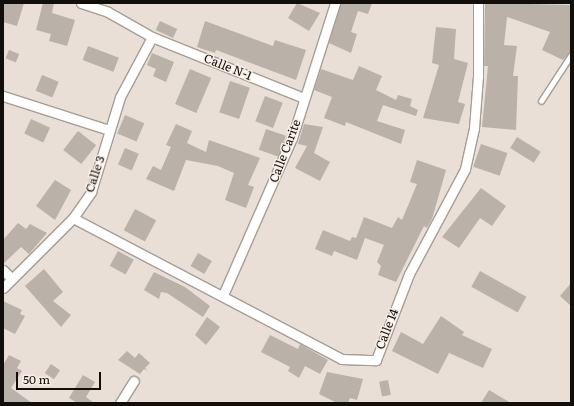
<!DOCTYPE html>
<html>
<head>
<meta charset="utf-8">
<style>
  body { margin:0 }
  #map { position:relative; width:574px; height:406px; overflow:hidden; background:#e9dfd7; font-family:Literata,serif }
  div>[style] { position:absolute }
  .building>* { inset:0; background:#bab1a8; transform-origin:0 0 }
  .roads { filter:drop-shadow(1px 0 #a69d95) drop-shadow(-1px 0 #a69d95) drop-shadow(0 1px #a69d95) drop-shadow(0 -1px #a69d95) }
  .service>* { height:4.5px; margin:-2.25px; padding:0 2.25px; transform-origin:2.25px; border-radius:2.25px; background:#fff }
  .minor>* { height:9px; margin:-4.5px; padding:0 4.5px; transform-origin:4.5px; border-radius:4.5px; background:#fff }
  span { translate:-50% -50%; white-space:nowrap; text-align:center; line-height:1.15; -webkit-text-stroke:3px #f6ede4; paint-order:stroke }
  .street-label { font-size:12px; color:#110e0b }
  .frame { position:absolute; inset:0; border:4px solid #110e0b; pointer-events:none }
  .scale { position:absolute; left:16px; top:372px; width:85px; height:18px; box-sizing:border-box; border:2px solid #110e0b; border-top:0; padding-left:5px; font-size:12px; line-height:14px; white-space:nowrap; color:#110e0b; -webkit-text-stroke:3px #f6ede4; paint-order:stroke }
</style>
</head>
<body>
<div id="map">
  <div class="building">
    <div style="clip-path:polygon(3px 3px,24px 3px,17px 26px,3px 22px)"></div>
    <div style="clip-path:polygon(43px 3px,54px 3px,52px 13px,75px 20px,67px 46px,49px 41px,51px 34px,36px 30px)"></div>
    <div style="clip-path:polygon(297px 3px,320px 13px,309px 31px,288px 18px)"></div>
    <div style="clip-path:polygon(341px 3px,372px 3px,368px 14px,358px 11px,351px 32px,357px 34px,351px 53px,329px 43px)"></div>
    <div style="clip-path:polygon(485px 3px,571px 5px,571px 51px,563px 60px,542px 50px,550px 32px,507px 17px,504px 45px,517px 46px,513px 76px,518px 76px,516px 130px,482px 127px,488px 66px,484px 66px)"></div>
    <div style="left:160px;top:21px;width:19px;height:10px;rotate:25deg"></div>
    <div style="clip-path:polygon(205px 21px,273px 46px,275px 40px,306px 50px,296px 80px,216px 50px,215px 53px,197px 47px)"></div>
    <div style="clip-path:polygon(436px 27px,456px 29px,454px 59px,468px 63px,458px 102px,465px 104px,459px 124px,423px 118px,439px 65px,432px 63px)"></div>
    <div style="left:88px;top:46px;width:33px;height:15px;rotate:21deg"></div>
    <div style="left:9px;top:50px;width:11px;height:9px;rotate:22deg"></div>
    <div style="clip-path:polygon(152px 53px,174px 62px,166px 82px,153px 76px,156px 69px,147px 65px)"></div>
    <div style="clip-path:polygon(359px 66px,382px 76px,376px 90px,396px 100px,398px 95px,412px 99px,410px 106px,418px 110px,416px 116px,383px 105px,377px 121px,405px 130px,401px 144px,346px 122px,345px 126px,324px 118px,332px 97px,314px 90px,321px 69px,353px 80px)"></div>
    <div style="left:190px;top:69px;width:23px;height:38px;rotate:23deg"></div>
    <div style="left:42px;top:75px;width:18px;height:17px;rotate:22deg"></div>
    <div style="left:230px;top:81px;width:21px;height:33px;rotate:19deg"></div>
    <div style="left:265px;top:96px;width:19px;height:27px;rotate:21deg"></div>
    <div style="left:125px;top:115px;width:21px;height:20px;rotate:23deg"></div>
    <div style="left:31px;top:119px;width:21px;height:16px;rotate:25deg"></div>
    <div style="clip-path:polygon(176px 124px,192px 131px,187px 143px,206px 152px,209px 140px,260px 158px,248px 185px,254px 187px,246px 208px,225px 200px,234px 173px,218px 166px,186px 160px,174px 191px,146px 179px,153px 166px,161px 170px,171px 147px,166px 145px)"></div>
    <div style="clip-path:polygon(304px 124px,323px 127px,314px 153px,330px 162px,320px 181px,295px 168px,307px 146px,298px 144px)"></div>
    <div style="left:266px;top:129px;width:21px;height:22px;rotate:19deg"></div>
    <div style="left:78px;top:131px;width:23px;height:24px;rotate:38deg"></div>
    <div style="left:517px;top:137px;width:28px;height:13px;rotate:32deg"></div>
    <div style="left:481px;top:144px;width:28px;height:24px;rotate:19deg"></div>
    <div style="left:125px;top:148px;width:15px;height:18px;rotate:23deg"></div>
    <div style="clip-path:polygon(417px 160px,446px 170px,432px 219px,427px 228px,424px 226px,396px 282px,378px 275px,381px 266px,377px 262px,384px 245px,365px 238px,357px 260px,334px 251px,332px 256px,315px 249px,323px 230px,350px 241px,352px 237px,356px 238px,364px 217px,392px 228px,398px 217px,402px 220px,417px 184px,410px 182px)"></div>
    <div style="clip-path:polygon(55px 180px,71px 190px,55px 220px,36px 206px)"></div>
    <div style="clip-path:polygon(481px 188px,506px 206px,492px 226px,480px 218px,459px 248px,442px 237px)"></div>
    <div style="left:135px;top:209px;width:24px;height:24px;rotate:28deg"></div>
    <div style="clip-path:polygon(18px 223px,26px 229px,30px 224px,47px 233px,29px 254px,21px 247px,3px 264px,3px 240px)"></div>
    <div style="left:118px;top:251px;width:18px;height:17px;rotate:29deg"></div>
    <div style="left:198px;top:253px;width:16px;height:15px;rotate:30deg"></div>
    <div style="clip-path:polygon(44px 269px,63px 292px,53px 301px,71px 315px,61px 327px,25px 286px)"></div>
    <div style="left:480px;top:271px;width:53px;height:18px;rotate:29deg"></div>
    <div style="clip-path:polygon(154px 272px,185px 287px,210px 306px,203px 317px,167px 293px,161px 292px,159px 299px,144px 290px)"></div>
    <div style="clip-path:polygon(571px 283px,571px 306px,560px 296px)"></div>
    <div style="clip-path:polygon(3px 301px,22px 310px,20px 314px,25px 316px,15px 334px,3px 328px)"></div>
    <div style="clip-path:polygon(441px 316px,464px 332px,462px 335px,492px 349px,483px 368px,449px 353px,438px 374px,392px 351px,401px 332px,423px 344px)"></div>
    <div style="clip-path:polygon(207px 317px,220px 327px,206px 345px,195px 335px)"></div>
    <div style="clip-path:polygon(270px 335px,298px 349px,300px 344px,328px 360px,320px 374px,305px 366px,299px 378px,288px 371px,290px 367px,261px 352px)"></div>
    <div style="clip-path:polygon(127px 351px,135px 358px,139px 353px,150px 363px,145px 368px,148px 371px,144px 369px,140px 374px,118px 360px)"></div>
    <div style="clip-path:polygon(9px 355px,21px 361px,17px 368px,22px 371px,11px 388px,32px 403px,3px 403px,3px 365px)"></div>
    <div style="left:51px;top:364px;width:11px;height:11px;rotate:34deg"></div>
    <div style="clip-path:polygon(327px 372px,363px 379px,357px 400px,350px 398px,348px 403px,337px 403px,319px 394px)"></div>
    <div style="clip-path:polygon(83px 375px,95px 382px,86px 397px,94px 403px,77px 403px,69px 398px)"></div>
    <div style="left:388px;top:380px;width:15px;height:9px;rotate:79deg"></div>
    <div style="clip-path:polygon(489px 390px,511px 403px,481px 403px)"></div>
  </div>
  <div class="roads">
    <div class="service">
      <div style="left:541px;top:101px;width:55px;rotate:-56.9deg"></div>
    </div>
    <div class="minor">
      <div style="left:81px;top:3px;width:28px;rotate:18deg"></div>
      <div style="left:108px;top:12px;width:51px;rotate:29.6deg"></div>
      <div style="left:152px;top:37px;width:164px;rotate:21.9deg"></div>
      <div style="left:3px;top:96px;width:111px;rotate:17.8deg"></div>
      <div style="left:73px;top:218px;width:303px;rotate:27.7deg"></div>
      <div style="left:341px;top:359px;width:35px;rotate:2deg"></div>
      <div style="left:376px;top:360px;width:92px;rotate:-69deg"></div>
      <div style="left:409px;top:274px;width:119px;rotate:-61.9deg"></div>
      <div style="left:465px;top:169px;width:42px;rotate:-77.6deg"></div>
      <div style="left:474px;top:128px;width:52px;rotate:-85.6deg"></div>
      <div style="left:478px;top:76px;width:73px;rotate:-90deg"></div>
      <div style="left:3px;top:270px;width:11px;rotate:45deg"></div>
      <div style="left:3px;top:288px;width:99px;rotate:-45deg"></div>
      <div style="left:73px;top:218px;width:32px;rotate:-55deg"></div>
      <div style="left:91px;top:192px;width:99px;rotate:-73deg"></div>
      <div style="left:120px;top:97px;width:68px;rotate:-61.9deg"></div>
      <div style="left:223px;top:295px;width:171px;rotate:-66.3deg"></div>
      <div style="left:292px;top:138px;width:142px;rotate:-72.3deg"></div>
      <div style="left:120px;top:403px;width:26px;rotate:-58deg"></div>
    </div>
  </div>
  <div class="street-label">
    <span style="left:228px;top:67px;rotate:22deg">Calle N-1</span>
    <span style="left:285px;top:151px;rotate:-69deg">Calle Carite</span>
    <span style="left:95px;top:174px;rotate:-72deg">Calle 3</span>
    <span style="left:387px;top:329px;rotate:-69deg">Calle 14</span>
  </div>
  <div class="frame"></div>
  <div class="scale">50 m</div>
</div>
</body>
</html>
